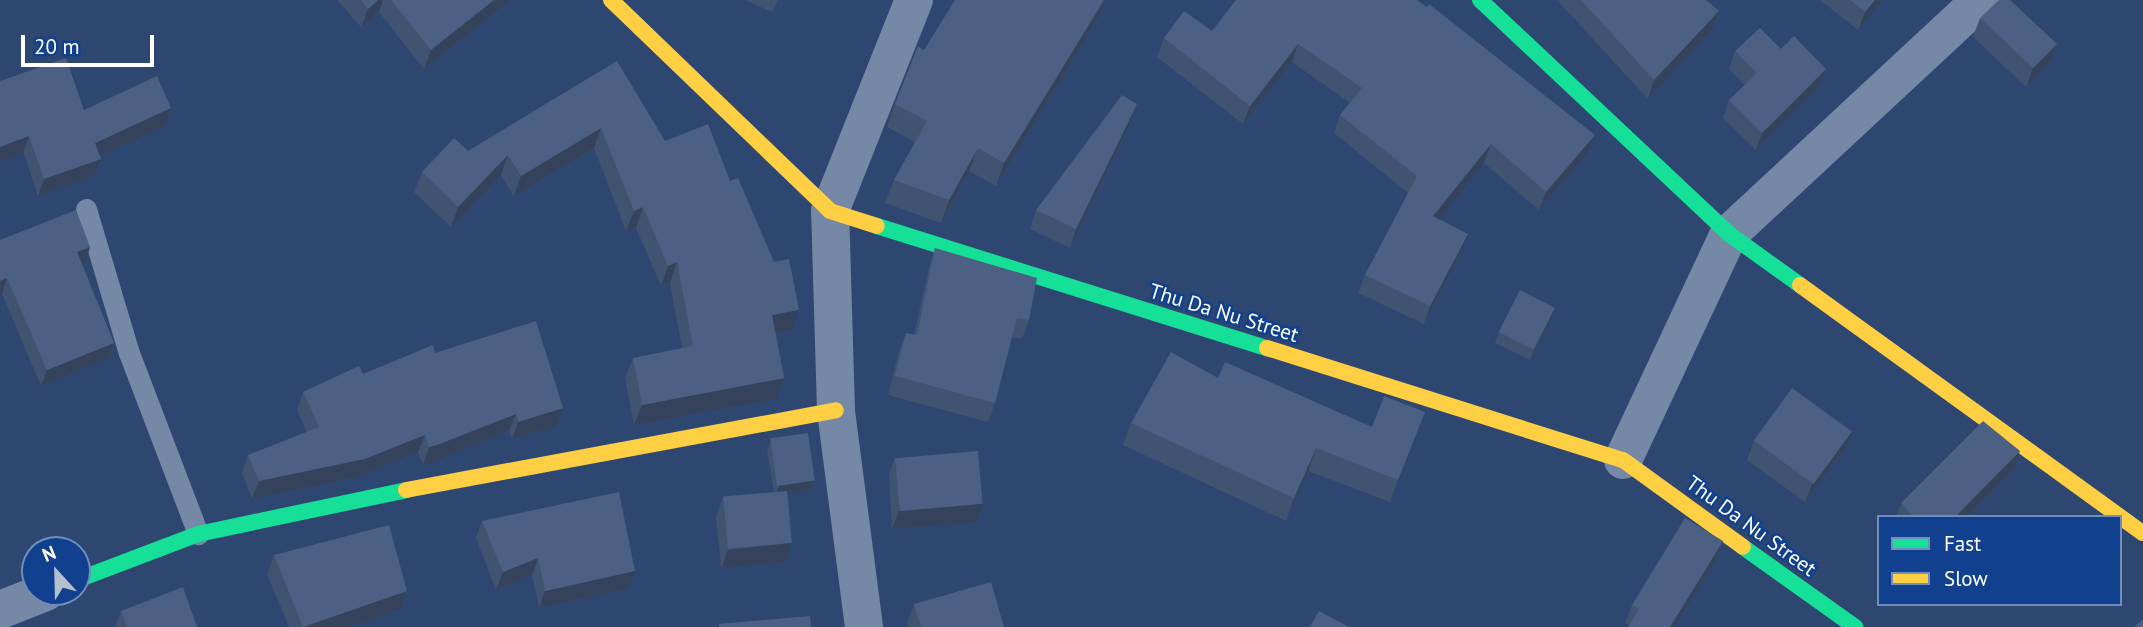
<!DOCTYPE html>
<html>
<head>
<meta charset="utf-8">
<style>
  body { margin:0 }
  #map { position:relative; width:2143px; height:627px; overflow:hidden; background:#2e4771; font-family:"PT Sans",sans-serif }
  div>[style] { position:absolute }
  .lane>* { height:21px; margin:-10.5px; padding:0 10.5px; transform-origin:10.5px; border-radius:10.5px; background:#7588a6 }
  .street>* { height:38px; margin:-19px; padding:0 19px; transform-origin:19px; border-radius:19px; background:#7588a6 }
  .fast>* { height:16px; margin:-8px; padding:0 8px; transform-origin:8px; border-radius:8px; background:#16e098 }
  .slow>* { height:16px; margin:-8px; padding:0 8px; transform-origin:8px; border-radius:8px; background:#ffcf43 }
  .wall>* { inset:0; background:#405370 }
  .shaded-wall>* { inset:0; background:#34435b }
  .building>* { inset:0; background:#4b6082; transform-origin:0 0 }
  span { translate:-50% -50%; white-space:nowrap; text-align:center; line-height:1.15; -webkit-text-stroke:5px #11418e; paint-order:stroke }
  .street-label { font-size:21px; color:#fff }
  .legend { position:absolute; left:1877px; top:515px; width:245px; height:91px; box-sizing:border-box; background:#11418e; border:2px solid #708dbb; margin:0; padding:9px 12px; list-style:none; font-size:21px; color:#fff }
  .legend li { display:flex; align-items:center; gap:14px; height:35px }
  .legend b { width:35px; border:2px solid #708dbb }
  .north { position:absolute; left:21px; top:536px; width:70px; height:70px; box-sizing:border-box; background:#11418e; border:2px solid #708dbb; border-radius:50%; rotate:338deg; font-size:19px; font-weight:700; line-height:28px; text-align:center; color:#fff }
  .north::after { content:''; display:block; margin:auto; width:24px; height:32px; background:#b6bfcd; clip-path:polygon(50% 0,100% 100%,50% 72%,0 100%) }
  .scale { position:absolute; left:21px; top:35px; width:133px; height:32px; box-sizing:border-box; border:4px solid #fff; border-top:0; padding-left:9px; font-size:21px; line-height:24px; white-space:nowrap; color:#fff; -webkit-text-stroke:5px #11418e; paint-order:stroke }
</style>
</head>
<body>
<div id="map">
  <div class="lane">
    <div style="left:86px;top:209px;width:150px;rotate:73.4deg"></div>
    <div style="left:129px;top:353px;width:194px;rotate:69.1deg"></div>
  </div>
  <div class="street">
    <div style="left:1623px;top:460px;width:250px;rotate:-64.9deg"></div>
    <div style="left:1729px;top:234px;width:344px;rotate:-42.9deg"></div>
    <div style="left:0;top:610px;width:49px;rotate:-21.4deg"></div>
    <div style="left:864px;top:627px;width:219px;rotate:-97.4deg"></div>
    <div style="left:836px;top:410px;width:199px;rotate:-91.7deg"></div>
    <div style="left:830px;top:211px;width:227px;rotate:-68.3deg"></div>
  </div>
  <div class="fast">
    <div style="left:1480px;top:0;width:342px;rotate:43.2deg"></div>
    <div style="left:1729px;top:234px;width:87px;rotate:35.7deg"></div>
    <div style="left:877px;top:226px;width:409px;rotate:17.4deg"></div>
    <div style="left:1743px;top:547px;width:138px;rotate:35.5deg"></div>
    <div style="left:77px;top:580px;width:129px;rotate:-20.8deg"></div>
    <div style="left:198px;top:534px;width:213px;rotate:-11.9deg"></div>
  </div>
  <div class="slow">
    <div style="left:611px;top:0;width:304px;rotate:43.9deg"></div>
    <div style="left:830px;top:211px;width:49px;rotate:17.7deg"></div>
    <div style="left:1800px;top:285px;width:423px;rotate:35.9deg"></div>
    <div style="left:1267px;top:348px;width:373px;rotate:17.5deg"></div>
    <div style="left:1623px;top:460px;width:148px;rotate:35.9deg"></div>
    <div style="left:406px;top:490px;width:437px;rotate:-10.5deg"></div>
  </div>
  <div class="wall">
    <div style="clip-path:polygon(337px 0,511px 0,424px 69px,379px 12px,361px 27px)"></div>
    <div style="clip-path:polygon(745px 0,778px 0,772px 12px)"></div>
    <div style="clip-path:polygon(1236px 0,1588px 153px,1539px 210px,1484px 163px,1439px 219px,1461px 253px,1424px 324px,1358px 293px,1365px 275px,1408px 193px,1334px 133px,1340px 115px,1350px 103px,1292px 62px,1243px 124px,1157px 57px,1164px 38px,1212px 31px)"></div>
    <div style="clip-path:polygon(1557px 0,1706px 0,1712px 30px,1648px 99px)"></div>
    <div style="clip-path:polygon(1820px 0,1883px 0,1858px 30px)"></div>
    <div style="clip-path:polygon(1100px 15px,996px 186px,969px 171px,941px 223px,885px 203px,894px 180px,915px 142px,887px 127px,895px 104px,924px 50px)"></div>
    <div style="clip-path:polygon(1980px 18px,2057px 44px,2050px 62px,2026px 87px,1973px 37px)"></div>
    <div style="clip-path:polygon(1735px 51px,1820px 86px,1756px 150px,1723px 118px,1729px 100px,1745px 85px,1729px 69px)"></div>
    <div style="clip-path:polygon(617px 61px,665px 141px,730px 181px,792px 330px,776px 333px,784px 378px,777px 399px,634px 425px,625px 378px,633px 358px,682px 348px,670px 283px,661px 286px,636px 228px,626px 231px,594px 148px,514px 196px,501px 175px,451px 227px,414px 192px,422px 172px,468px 151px)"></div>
    <div style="clip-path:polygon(0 81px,84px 110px,165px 126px,100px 156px,101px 159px,95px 176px,38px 196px)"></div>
    <div style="clip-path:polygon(1137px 104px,1130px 123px,1070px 248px,1030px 229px,1036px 210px)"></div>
    <div style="clip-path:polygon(0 240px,90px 247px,85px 263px,82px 264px,114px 343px,108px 359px,41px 386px,2px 294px,0 294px)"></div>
    <div style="clip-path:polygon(935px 248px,1029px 320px,1022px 339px,1012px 337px,995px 403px,988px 422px,888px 395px,899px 351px,906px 333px,914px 335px,929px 267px)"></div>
    <div style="clip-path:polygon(1555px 308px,1552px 318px,1530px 360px,1495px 343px,1499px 332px)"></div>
    <div style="clip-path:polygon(435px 353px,563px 408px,557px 426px,512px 439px,509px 431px,431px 463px,423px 465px,418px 452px,358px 477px,252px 499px,242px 473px,248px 455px,307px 432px,297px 410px,303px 392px)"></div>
    <div style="clip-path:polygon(1218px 378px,1372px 427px,1425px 412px,1390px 502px,1308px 471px,1286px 521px,1123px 445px,1131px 423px)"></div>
    <div style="clip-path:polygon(1852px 431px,1845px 449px,1805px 502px,1747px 460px,1754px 441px)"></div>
    <div style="clip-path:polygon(771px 440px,815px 480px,811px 490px,788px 494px,792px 543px,786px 562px,721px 568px,716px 517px,723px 498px,774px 492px,767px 450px)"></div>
    <div style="clip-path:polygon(895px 457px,976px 523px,892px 529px,889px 475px)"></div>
    <div style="clip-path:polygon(2013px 470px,1967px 517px,1896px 517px,1901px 503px)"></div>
    <div style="clip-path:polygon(482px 521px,629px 588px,539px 608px,532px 575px,496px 590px,476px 538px)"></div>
    <div style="clip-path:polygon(1723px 541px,1716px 560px,1675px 627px,1628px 627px,1629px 625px,1625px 623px,1632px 605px)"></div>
    <div style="clip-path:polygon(274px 555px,407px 591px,400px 609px,350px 627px,289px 627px,267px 574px)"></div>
    <div style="clip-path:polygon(914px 604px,1004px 627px,908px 627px,907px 623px)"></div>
    <div style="clip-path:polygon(121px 611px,197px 627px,115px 627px)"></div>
  </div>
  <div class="shaded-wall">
    <div style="clip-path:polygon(378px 0,383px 0,379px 12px,361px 27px,368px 9px)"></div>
    <div style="clip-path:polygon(494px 0,511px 0,424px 69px,431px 50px)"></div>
    <div style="clip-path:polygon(1104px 0,1106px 0,1100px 15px,996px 186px,1004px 163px)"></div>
    <div style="clip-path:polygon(1875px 0,1883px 0,1858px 30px,1865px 12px)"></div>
    <div style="clip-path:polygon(1719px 11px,1712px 30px,1648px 99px,1654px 80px)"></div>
    <div style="clip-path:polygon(1298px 44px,1292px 62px,1243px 124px,1250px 106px)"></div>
    <div style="clip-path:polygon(2057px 44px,2050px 62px,2026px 87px,2033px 68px)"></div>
    <div style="clip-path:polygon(1826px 69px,1820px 86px,1756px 150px,1762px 133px)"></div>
    <div style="clip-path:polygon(1137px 104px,1130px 123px,1070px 248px,1076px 229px)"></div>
    <div style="clip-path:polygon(171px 108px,165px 126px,89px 161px,95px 143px)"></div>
    <div style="clip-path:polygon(601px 128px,594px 148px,514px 196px,521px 176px)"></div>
    <div style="clip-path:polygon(1595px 135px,1588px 153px,1539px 210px,1546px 192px)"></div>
    <div style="clip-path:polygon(29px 136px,23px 153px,0 162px,0 147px)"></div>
    <div style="clip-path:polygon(1491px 144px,1484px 163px,1427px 235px,1433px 216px)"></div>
    <div style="clip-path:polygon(978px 148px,969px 171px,941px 223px,949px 200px)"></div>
    <div style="clip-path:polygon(508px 155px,501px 175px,451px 227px,458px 207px)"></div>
    <div style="clip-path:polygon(101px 159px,95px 176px,38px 196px,44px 179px)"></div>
    <div style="clip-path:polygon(643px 207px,636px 228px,626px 231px,634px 211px)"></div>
    <div style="clip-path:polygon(1468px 234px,1461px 253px,1424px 324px,1430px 306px)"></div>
    <div style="clip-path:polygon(90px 247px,85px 263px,71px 268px,77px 252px)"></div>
    <div style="clip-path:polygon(677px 262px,670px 283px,661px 286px,668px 266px)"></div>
    <div style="clip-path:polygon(7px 278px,2px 294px,0 294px,0 281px)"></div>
    <div style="clip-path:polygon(1555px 308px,1552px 318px,1530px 360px,1534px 350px)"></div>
    <div style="clip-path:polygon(799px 310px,792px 330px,765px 335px,772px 315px)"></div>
    <div style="clip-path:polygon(114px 343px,108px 359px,41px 386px,47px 370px)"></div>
    <div style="clip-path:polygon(784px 378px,777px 399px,634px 425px,642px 405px)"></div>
    <div style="clip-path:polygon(563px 408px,557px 426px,512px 439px,518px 422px)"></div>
    <div style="clip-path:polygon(1425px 412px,1417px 434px,1390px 502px,1398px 480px)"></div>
    <div style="clip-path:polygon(516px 414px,509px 431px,431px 463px,423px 465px,429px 447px)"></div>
    <div style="clip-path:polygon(1852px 431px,1845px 449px,1805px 502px,1812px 484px)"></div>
    <div style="clip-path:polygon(425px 435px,418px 452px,358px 477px,252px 499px,259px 481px)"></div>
    <div style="clip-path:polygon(1316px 448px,1308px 471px,1286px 521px,1294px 498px)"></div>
    <div style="clip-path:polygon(2020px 451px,2013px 470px,1967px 517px,1955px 517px)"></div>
    <div style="clip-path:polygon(815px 480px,811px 490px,775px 497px,779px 486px)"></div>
    <div style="clip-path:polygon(983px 504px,976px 523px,892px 529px,899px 511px)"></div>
    <div style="clip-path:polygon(1723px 541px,1716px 560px,1675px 627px,1670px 627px)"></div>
    <div style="clip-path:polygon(792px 543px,786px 562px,721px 568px,728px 550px)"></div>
    <div style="clip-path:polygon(538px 558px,532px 575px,496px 590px,503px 572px)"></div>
    <div style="clip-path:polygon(635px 571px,629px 588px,539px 608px,545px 591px)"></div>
    <div style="clip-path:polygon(407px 591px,400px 609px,350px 627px,303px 627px)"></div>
  </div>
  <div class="building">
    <div style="clip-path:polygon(361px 0,378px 0,368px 9px)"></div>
    <div style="clip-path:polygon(391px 0,494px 0,431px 50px)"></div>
    <div style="clip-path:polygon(955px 0,1104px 0,1004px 163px,978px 148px,949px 200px,894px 180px,927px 121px,895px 104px,918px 46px,924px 50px)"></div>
    <div style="clip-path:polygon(1236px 0,1417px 0,1427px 7px,1429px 4px,1595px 135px,1546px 192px,1491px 144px,1433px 216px,1468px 234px,1430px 306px,1365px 275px,1417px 176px,1340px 115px,1362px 88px,1298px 44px,1250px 106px,1164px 38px,1184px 11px,1212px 31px)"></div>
    <div style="clip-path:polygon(1581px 0,1706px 0,1719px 11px,1654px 80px)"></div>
    <div style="clip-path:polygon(1850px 0,1875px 0,1865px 12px)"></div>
    <div style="clip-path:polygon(1999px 0,2010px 0,2057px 44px,2033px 68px,1980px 18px)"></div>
    <div style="clip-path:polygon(1760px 28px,1781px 49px,1794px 36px,1826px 69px,1762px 133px,1729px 100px,1757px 73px,1735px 51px)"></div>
    <div style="clip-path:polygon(66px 58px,84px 110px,157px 76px,171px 108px,95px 143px,101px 159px,44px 179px,29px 136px,0 147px,0 81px)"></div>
    <div style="clip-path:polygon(617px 61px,665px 141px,708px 124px,730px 181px,738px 178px,774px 262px,789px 259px,799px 310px,772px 315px,784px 378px,642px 405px,633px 358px,693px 346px,677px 262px,668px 266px,643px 207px,634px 211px,601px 128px,521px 176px,508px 155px,458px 207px,422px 172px,454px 138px,468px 151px)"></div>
    <div style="clip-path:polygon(1122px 95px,1137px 104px,1076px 229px,1036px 210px)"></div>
    <div style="clip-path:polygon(76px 210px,90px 247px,77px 252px,114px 343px,47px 370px,7px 278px,0 281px,0 240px)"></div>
    <div style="clip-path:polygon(935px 248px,1037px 278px,1029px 320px,1017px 318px,995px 403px,895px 376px,906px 333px,917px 335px)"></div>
    <div style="left:1520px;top:290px;width:39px;height:47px;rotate:27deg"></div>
    <div style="clip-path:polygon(536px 321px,563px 408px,518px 422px,516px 414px,437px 445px,429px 447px,425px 435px,365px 459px,259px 481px,248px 455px,319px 427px,303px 392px,359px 366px,363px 374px,433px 345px,435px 353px)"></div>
    <div style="clip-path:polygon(1171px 352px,1218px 378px,1225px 362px,1372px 427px,1384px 396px,1425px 412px,1398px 480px,1316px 448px,1294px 498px,1131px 423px)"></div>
    <div style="left:1792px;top:388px;width:74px;height:65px;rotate:36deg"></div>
    <div style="clip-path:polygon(1983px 421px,2020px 451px,1955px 517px,1914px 517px,1901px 503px)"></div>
    <div style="left:808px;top:433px;width:48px;height:38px;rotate:82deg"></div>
    <div style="left:978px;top:451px;width:53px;height:83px;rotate:85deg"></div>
    <div style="left:787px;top:491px;width:52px;height:64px;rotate:85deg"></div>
    <div style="clip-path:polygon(619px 492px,635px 571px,545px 591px,538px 558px,503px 572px,482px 521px)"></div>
    <div style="clip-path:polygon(1685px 518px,1723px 541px,1670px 627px,1628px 627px,1639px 609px,1632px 605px)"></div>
    <div style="clip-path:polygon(389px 525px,407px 591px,303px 627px,274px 555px)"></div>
    <div style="clip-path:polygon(991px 582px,1004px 627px,921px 627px,914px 604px)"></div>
    <div style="clip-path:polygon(183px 587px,197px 627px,127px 627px,121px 611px)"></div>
    <div style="clip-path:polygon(1319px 611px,1349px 627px,1310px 627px)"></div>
    <div style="clip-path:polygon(810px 616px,811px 627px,719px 627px,719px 624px)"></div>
    <div style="clip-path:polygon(2143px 619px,2143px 627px,2134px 627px)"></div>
  </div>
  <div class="street-label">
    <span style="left:1224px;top:313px;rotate:17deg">Thu Da Nu Street</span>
    <span style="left:1751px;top:526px;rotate:36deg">Thu Da Nu Street</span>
  </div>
  <ul class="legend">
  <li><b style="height:9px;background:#16e098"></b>Fast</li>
  <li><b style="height:9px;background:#ffcf43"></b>Slow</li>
  </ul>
  <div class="north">N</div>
  <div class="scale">20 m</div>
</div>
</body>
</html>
